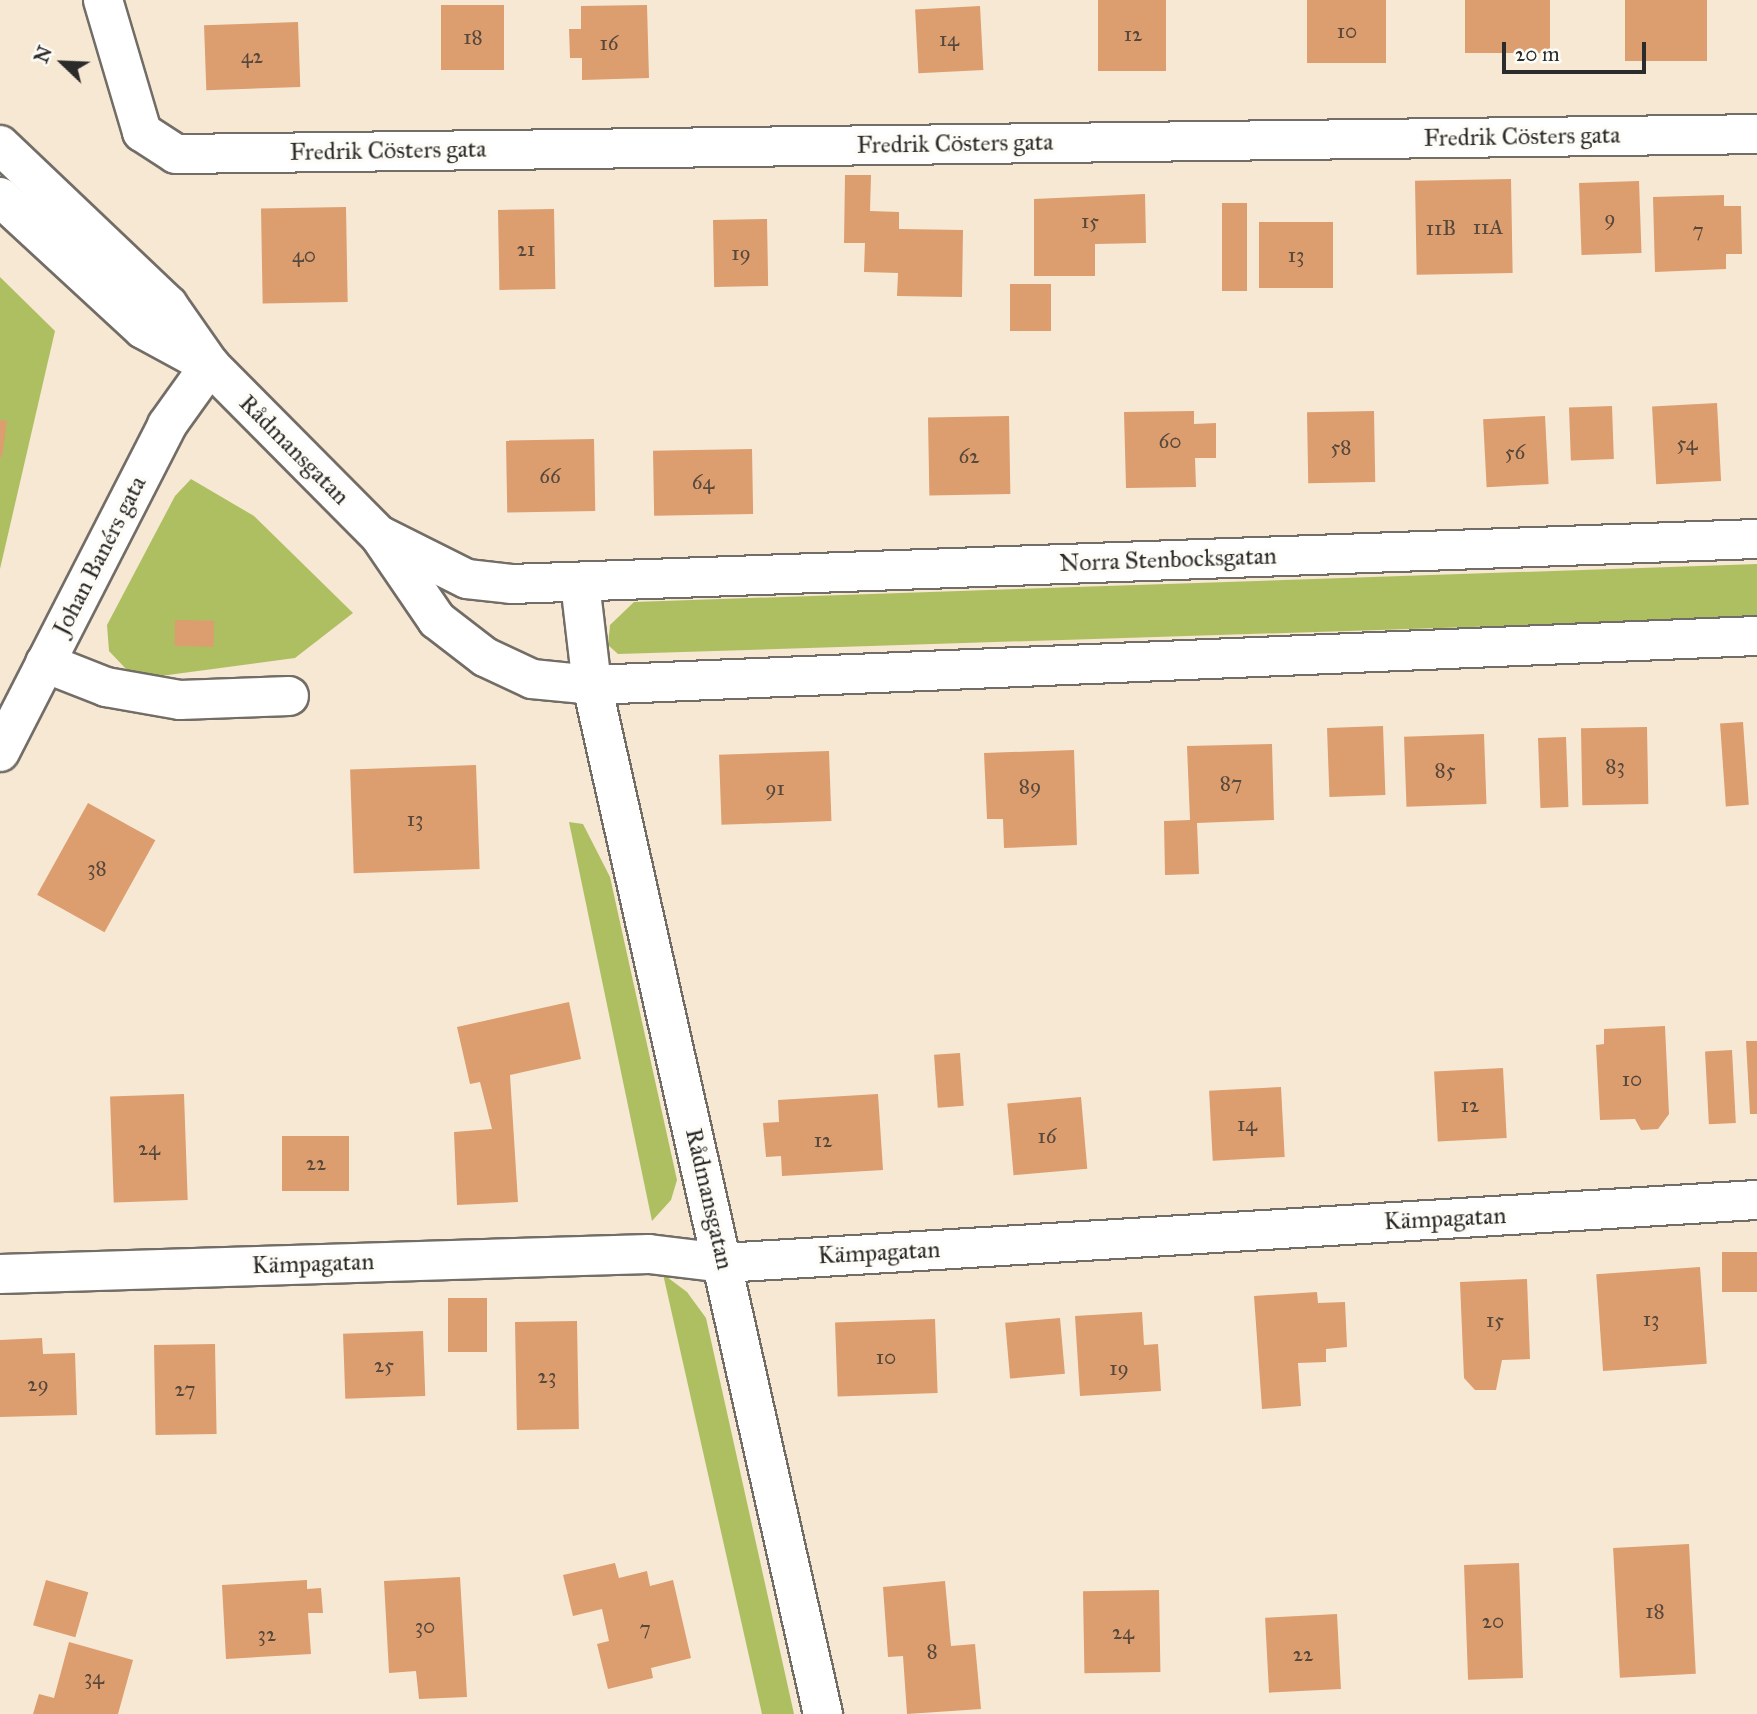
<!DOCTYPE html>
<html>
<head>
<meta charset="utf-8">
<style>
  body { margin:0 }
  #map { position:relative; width:1757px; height:1714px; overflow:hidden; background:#f7e8d4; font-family:"IM FELL Great Primer",serif }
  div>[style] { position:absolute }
  .green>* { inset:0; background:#aebf62 }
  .building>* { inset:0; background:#dc9d6f; transform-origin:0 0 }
  .roads { filter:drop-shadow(2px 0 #726d66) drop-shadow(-2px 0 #726d66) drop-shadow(0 2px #726d66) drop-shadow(0 -2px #726d66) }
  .minor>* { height:38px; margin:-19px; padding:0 19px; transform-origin:19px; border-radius:19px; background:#fff }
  span { translate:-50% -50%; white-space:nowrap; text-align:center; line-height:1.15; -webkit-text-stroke:7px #fdfcf7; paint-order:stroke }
  .number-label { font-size:21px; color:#57483c }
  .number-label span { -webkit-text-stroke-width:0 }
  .street-label { font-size:24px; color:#2b2b2b }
  .north { position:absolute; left:28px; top:28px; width:70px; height:70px; -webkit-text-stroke:5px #fdfcf7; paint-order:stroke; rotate:293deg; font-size:19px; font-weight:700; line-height:28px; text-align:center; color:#2b2b2b }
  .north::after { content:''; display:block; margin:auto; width:24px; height:32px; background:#2b2b2b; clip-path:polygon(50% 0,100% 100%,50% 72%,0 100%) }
  .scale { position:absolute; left:1502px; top:42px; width:144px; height:32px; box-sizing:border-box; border:4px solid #2b2b2b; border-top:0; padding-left:9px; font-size:21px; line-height:24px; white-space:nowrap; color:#2b2b2b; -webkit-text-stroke:5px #fdfcf7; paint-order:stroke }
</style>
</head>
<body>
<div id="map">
  <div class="green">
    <div style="clip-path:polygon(0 277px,55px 331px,0 569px)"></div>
    <div style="clip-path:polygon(191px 479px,254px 516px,353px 613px,295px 658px,153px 677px,126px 669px,109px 651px,107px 625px,175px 496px)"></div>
    <div style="clip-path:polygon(1757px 564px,1757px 618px,618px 654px,608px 645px,610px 625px,634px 602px)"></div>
    <div style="clip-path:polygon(569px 822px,583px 824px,610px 877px,677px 1180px,671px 1200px,652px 1221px)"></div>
    <div style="clip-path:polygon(663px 1274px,687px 1292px,706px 1318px,794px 1714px,762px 1714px)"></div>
  </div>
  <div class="building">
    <div style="left:1098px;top:0;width:68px;height:71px"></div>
    <div style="left:1307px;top:0;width:79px;height:63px"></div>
    <div style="left:1465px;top:0;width:85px;height:53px"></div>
    <div style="left:1625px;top:0;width:82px;height:61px"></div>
    <div style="left:441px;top:5px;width:63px;height:65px"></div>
    <div style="clip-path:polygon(647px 5px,649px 78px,582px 80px,582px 58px,570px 58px,569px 29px,581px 29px,581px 6px)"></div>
    <div style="left:980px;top:6px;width:64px;height:65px;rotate:87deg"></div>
    <div style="left:298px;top:22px;width:65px;height:94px;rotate:88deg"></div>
    <div style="clip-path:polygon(845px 175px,871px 175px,870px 211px,899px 212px,899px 229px,963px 230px,962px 297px,897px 296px,898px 273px,864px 272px,865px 243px,844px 243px)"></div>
    <div style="left:1511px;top:179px;width:94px;height:96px;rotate:89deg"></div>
    <div style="left:1639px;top:181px;width:72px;height:60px;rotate:88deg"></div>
    <div style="clip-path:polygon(1145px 194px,1146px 243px,1095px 244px,1095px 276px,1034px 276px,1034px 199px)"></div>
    <div style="clip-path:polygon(1724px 195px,1724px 206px,1741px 206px,1742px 254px,1726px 254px,1726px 269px,1655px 272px,1653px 197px)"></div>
    <div style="left:1222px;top:203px;width:25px;height:88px"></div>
    <div style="left:346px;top:207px;width:95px;height:85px;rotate:89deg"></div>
    <div style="left:554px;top:209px;width:80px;height:56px;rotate:89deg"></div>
    <div style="left:767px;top:219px;width:67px;height:54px;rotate:89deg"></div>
    <div style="left:1259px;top:222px;width:74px;height:66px"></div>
    <div style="left:1051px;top:284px;width:47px;height:41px;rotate:90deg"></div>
    <div style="left:1717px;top:403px;width:78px;height:65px;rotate:87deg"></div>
    <div style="left:1612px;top:406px;width:53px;height:43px;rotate:88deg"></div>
    <div style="clip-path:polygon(1194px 411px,1194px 424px,1216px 423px,1216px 458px,1195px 458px,1196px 487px,1126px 488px,1124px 412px)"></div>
    <div style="left:1374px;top:411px;width:71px;height:67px;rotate:89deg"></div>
    <div style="left:1009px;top:416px;width:78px;height:81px;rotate:89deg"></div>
    <div style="left:1545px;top:416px;width:68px;height:62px;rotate:87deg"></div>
    <div style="clip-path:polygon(0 420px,7px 421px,2px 457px,0 457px)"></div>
    <div style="left:594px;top:439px;width:72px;height:88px;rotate:89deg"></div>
    <div style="left:752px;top:449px;width:65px;height:99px;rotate:89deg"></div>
    <div style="left:175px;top:620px;width:39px;height:26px;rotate:1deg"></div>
    <div style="left:1743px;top:722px;width:83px;height:23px;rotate:86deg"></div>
    <div style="left:1383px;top:726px;width:69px;height:56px;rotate:88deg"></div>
    <div style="left:1647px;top:727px;width:77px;height:66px;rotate:89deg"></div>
    <div style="left:1484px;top:734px;width:70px;height:80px;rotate:88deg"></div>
    <div style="left:1566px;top:737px;width:70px;height:28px;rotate:88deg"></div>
    <div style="clip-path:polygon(1272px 744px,1274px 820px,1197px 823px,1199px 874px,1165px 875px,1164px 821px,1190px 820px,1187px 746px)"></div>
    <div style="clip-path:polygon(1074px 750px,1077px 845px,1004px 848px,1003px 819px,987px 819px,984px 753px)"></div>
    <div style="left:829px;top:751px;width:70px;height:110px;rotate:88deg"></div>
    <div style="left:476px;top:765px;width:104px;height:126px;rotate:88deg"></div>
    <div style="left:88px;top:803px;width:77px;height:105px;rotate:29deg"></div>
    <div style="clip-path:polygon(569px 1002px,581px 1059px,510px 1075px,518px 1202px,457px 1205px,454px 1132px,492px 1129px,480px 1082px,470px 1084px,457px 1027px)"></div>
    <div style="clip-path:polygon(1665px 1026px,1669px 1114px,1658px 1129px,1641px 1130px,1635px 1119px,1600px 1120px,1596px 1045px,1604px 1044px,1604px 1029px)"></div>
    <div style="clip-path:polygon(1746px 1041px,1757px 1041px,1757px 1114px,1750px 1114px)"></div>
    <div style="left:1732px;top:1050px;width:73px;height:27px;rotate:87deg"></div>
    <div style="left:960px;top:1053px;width:53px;height:26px;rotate:86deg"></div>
    <div style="left:1503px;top:1068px;width:70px;height:69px;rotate:87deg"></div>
    <div style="left:1281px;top:1087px;width:70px;height:72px;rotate:87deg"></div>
    <div style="left:184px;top:1094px;width:106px;height:74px;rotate:88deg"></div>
    <div style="clip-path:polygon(878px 1094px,883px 1170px,782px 1176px,781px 1156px,766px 1157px,763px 1123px,779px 1122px,778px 1100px)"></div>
    <div style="left:1081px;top:1097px;width:72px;height:74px;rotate:85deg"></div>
    <div style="left:282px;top:1136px;width:67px;height:55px"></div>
    <div style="left:1757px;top:1252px;width:40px;height:35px;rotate:90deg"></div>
    <div style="left:1700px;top:1267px;width:97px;height:104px;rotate:86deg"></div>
    <div style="clip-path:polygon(1527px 1279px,1530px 1359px,1502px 1360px,1496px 1390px,1475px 1390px,1464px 1378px,1460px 1282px)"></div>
    <div style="clip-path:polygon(1317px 1292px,1318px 1303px,1345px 1302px,1347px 1347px,1326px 1349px,1326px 1362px,1298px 1363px,1301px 1406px,1262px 1409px,1254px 1296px)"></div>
    <div style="left:448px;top:1298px;width:39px;height:54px"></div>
    <div style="clip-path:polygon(1142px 1312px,1144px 1345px,1158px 1344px,1161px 1391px,1080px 1396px,1075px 1316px)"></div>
    <div style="left:1060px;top:1318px;width:56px;height:55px;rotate:85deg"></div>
    <div style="left:935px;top:1319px;width:74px;height:100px;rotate:88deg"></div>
    <div style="left:577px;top:1321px;width:108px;height:62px;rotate:89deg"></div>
    <div style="left:423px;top:1331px;width:65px;height:80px;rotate:88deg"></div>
    <div style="clip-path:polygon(42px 1338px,43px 1354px,75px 1353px,77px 1415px,0 1417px,0 1340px)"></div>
    <div style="left:215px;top:1344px;width:90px;height:61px;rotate:89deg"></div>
    <div style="left:1689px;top:1544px;width:130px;height:76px;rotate:87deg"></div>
    <div style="clip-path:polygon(615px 1563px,619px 1578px,647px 1571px,650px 1586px,673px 1580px,691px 1658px,651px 1668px,653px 1678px,608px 1689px,597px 1644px,609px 1641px,602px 1609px,573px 1616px,563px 1575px)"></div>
    <div style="left:1519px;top:1563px;width:115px;height:55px;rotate:88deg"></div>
    <div style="clip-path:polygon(460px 1577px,467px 1697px,419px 1699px,416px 1671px,389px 1673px,384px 1581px)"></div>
    <div style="left:46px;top:1580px;width:44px;height:47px;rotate:16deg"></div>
    <div style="clip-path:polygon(307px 1580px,307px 1589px,321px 1588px,323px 1613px,308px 1613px,311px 1654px,226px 1659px,222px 1585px)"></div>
    <div style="clip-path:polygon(945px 1581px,951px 1646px,975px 1644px,981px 1709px,907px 1714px,903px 1656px,888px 1657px,883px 1587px)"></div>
    <div style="left:1159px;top:1590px;width:82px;height:76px;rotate:89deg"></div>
    <div style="left:1337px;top:1614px;width:75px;height:72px;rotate:87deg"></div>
    <div style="clip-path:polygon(69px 1642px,133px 1660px,118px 1714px,33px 1714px,39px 1694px,54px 1698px)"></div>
  </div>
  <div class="roads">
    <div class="minor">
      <div style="left:103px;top:0;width:138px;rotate:73.5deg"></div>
      <div style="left:142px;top:132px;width:40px;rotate:32.9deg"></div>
      <div style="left:176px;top:154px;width:1581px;rotate:-0.72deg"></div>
      <div style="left:0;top:145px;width:232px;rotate:43.6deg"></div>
      <div style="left:168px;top:305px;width:73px;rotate:55deg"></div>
      <div style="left:210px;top:365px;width:240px;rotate:45.2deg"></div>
      <div style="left:379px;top:535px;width:103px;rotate:55.7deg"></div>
      <div style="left:437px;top:620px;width:61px;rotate:37.6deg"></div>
      <div style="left:485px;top:657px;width:52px;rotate:25.1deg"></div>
      <div style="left:532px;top:679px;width:60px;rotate:5.7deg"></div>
      <div style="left:592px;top:685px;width:1166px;rotate:-2.41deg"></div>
      <div style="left:0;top:197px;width:195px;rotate:42.7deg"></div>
      <div style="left:143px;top:329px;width:67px;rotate:28.5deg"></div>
      <div style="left:381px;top:536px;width:96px;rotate:26.6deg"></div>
      <div style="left:467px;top:579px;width:44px;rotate:6.5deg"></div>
      <div style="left:511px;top:584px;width:1247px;rotate:-2.07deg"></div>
      <div style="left:580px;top:583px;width:103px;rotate:83.3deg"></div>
      <div style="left:592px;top:685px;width:1055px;rotate:77.35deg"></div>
      <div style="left:45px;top:663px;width:66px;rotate:21.5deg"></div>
      <div style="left:106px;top:687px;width:75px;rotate:10deg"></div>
      <div style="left:180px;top:700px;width:109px;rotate:-2.1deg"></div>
      <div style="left:0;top:752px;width:367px;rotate:-62.9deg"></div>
      <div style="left:167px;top:425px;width:74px;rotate:-54.4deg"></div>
      <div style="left:0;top:1274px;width:649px;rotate:-1.77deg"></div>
      <div style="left:649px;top:1254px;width:75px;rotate:6.9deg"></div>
      <div style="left:723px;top:1263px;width:1036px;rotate:-3.49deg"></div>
    </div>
  </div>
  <div class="number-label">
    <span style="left:1347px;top:31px">10</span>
    <span style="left:1133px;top:34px">12</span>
    <span style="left:473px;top:37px">18</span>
    <span style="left:949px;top:39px">14</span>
    <span style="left:609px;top:43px">16</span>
    <span style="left:252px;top:56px">42</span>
    <span style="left:1610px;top:218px">9</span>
    <span style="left:1090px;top:221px">15</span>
    <span style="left:1488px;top:227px">11A</span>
    <span style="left:1441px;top:228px">11B</span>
    <span style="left:1698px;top:230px">7</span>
    <span style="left:526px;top:249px">21</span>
    <span style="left:741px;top:253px">19</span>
    <span style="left:304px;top:255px">40</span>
    <span style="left:1296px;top:255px">13</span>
    <span style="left:1170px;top:441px">60</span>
    <span style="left:1687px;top:443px">54</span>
    <span style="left:1341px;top:447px">58</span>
    <span style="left:1515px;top:452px">56</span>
    <span style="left:969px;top:456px">62</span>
    <span style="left:550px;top:476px">66</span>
    <span style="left:703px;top:482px">64</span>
    <span style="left:1615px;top:766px">83</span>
    <span style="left:1445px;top:770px">85</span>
    <span style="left:1231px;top:783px">87</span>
    <span style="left:1030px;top:786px">89</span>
    <span style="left:775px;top:788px">91</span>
    <span style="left:415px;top:819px">13</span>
    <span style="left:97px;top:868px">38</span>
    <span style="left:1632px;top:1079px">10</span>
    <span style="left:1470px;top:1105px">12</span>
    <span style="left:1247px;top:1124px">14</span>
    <span style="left:1047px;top:1136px">16</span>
    <span style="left:823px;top:1140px">12</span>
    <span style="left:149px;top:1148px">24</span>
    <span style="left:316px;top:1163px">22</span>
    <span style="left:1651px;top:1319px">13</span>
    <span style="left:1495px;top:1320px">15</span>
    <span style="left:886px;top:1357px">10</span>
    <span style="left:384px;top:1365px">25</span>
    <span style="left:1119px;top:1368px">19</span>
    <span style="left:547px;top:1376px">23</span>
    <span style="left:38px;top:1384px">29</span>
    <span style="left:185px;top:1389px">27</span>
    <span style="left:1655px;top:1611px">18</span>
    <span style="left:1493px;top:1621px">20</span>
    <span style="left:425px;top:1626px">30</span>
    <span style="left:645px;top:1628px">7</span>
    <span style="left:1123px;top:1632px">24</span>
    <span style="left:267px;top:1634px">32</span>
    <span style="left:932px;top:1651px">8</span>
    <span style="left:1303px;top:1654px">22</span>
    <span style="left:94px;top:1677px">34</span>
  </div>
  <div class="street-label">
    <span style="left:1522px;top:137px;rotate:-1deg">Fredrik Cösters gata</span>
    <span style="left:955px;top:144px;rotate:-1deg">Fredrik Cösters gata</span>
    <span style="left:388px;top:151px;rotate:-1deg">Fredrik Cösters gata</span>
    <span style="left:294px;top:450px;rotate:45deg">Rådmansgatan</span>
    <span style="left:100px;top:556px;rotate:-63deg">Johan Banérs gata</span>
    <span style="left:1168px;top:560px;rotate:-2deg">Norra Stenbocksgatan</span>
    <span style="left:709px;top:1199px;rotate:77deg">Rådmansgatan</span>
    <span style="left:1445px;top:1219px;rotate:-3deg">Kämpagatan</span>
    <span style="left:879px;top:1253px;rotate:-3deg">Kämpagatan</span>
    <span style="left:313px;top:1264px;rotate:-2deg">Kämpagatan</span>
  </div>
  <div class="north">N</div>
  <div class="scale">20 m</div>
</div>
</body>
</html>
